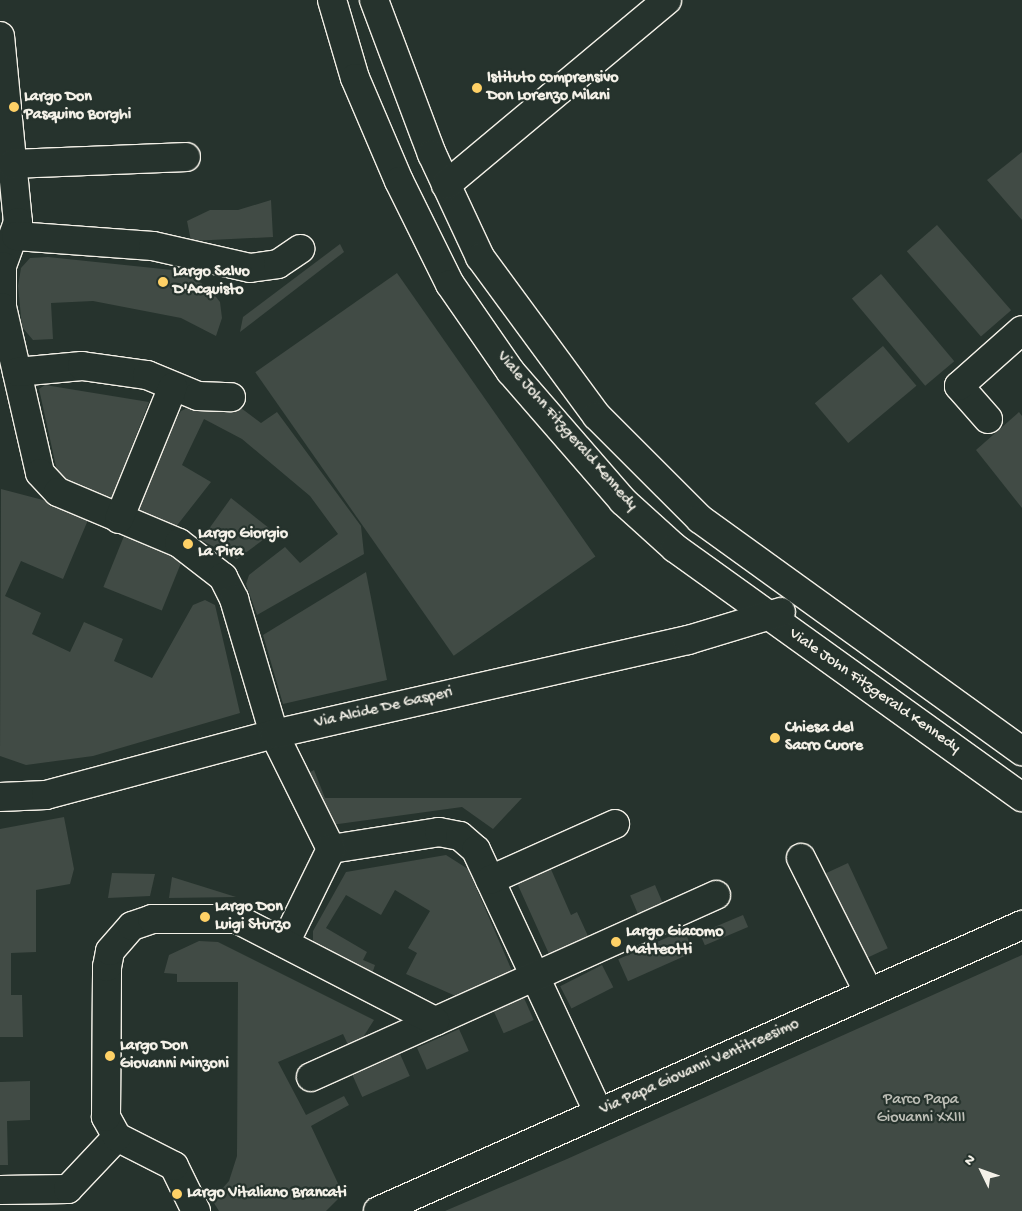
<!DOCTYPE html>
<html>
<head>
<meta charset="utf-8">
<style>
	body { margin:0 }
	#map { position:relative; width:1022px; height:1211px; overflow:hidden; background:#26332d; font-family:"Gochi Hand",sans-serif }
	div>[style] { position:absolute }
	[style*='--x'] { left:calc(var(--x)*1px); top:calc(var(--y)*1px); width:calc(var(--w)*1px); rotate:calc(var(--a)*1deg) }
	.green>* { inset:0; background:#414b45; transform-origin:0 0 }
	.roads { filter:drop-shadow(1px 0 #f4f1e8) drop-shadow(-1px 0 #f4f1e8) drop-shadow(0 1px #f4f1e8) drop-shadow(0 -1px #f4f1e8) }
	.minor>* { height:28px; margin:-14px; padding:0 14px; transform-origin:14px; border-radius:14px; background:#26332d }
	.dots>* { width:14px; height:14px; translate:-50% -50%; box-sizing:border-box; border:2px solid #26332d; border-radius:50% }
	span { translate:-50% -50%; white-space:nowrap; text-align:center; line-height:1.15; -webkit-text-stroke:4.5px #26332d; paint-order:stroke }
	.poi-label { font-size:16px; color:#f4f1e8; font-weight:700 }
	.left { translate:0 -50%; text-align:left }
	.street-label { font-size:16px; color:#f4f1e8 }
	.park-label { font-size:16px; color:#bebfb7 }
	.north { position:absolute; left:957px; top:1146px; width:50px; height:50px; -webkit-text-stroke:4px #26332d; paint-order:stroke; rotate:312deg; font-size:14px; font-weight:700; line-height:20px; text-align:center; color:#f4f1e8 }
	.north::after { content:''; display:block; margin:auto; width:18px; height:22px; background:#f4f1e8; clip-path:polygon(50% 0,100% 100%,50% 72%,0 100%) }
</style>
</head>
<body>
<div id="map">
	<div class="green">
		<div style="clip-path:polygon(1022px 152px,1022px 220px,987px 180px)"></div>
		<div style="clip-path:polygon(271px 200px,273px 237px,191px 241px,187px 221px,210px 210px,238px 210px)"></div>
		<div style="left:937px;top:225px;width:113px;height:40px;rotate:49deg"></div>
		<div style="clip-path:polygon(340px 244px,344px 252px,240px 332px,243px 317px)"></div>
		<div style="clip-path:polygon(48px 257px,182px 271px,209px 288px,220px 302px,222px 318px,216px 336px,181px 318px,93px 301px,51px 303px,53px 339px,33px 340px,22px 327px,18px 286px,21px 268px,30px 258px)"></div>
		<div style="left:397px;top:273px;width:346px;height:173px;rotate:55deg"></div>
		<div style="left:881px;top:274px;width:114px;height:38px;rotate:50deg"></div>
		<div style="left:883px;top:346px;width:52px;height:89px;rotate:50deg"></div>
		<div style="clip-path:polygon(45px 385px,149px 402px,112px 498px,66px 480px,57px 471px,39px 389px)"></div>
		<div style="clip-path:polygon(189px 407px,241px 408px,261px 423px,277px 412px,361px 526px,364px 554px,257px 615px,246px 584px,249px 575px,285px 547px,300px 563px,338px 534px,310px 496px,242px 439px,204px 419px,182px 465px,211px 482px,175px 528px,144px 517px,137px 508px,167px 434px,181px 411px)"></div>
		<div style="clip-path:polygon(1019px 412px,1022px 416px,1022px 508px,976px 450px)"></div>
		<div style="clip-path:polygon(1px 489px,43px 500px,88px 520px,63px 579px,21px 561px,5px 596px,41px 613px,32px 634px,70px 652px,84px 622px,123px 639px,114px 661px,152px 678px,193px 605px,205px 600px,215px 605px,240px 713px,93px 756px,26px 765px,0 756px)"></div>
		<div style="clip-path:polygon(231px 498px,274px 532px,237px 559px,201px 540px)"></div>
		<div style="left:124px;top:536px;width:63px;height:55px;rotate:22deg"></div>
		<div style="clip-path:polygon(366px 572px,387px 680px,283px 704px,263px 635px)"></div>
		<div style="clip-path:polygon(314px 770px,325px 798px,522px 798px,493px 829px,462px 807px,331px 825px,308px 773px)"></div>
		<div style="clip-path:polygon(64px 817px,74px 869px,70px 884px,36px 890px,36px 952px,11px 953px,11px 995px,22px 995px,23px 1037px,0 1037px,0 829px)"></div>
		<div style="clip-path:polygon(446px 855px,468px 869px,512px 971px,458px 997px,406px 974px,417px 953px,408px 948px,430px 911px,395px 890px,381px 915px,346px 895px,326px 928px,367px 952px,363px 960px,375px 965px,371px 977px,313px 943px,313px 931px,346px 872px)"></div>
		<div style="left:848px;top:863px;width:94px;height:28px;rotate:65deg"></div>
		<div style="clip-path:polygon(550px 867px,571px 915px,577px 912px,588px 936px,549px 954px,517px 883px)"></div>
		<div style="clip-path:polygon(112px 873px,155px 874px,150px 896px,108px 898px)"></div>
		<div style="clip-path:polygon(172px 877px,236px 897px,169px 898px)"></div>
		<div style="left:655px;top:885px;width:21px;height:27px;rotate:67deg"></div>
		<div style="left:743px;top:915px;width:13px;height:47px;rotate:67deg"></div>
		<div style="left:684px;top:930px;width:24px;height:72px;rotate:66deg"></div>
		<div style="clip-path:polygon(199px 941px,218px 942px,374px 1020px,360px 1042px,349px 1047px,343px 1034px,278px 1062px,306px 1115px,344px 1096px,349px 1105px,311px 1126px,343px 1194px,326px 1211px,219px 1211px,212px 1200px,229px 1181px,237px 1156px,238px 982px,177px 982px,177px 974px,164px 973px,169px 955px)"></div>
		<div style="clip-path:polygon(1022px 955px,1022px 1211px,445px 1211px,567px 1159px)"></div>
		<div style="left:602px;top:965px;width:25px;height:47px;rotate:63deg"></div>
		<div style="left:524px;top:998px;width:24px;height:33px;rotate:66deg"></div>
		<div style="left:459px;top:1029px;width:24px;height:46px;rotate:66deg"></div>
		<div style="left:400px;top:1054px;width:24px;height:52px;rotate:66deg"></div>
		<div style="clip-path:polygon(30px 1081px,30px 1120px,7px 1121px,8px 1165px,0 1165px,0 1082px)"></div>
	</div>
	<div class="roads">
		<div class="minor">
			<div style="--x:332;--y:0;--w:81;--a:73.6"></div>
			<div style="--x:355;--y:78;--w:112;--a:66.9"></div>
			<div style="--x:399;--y:181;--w:115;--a:63.7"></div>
			<div style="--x:450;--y:284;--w:107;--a:55.3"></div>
			<div style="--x:511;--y:372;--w:171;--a:49"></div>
			<div style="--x:623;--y:501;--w:70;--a:42.1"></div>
			<div style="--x:675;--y:548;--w:427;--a:35.7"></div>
			<div style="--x:374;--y:0;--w:165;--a:69.4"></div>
			<div style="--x:432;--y:154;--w:114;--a:65"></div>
			<div style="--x:480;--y:257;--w:197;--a:53.7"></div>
			<div style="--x:597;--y:416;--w:146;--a:45"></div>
			<div style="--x:700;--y:519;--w:397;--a:35.8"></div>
			<div style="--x:0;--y:36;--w:187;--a:84.5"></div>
			<div style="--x:18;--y:222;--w:47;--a:110"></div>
			<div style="--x:2;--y:266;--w:41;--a:90"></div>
			<div style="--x:2;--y:307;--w:170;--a:77.1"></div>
			<div style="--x:40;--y:473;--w:26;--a:47"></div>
			<div style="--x:58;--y:492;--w:131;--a:22.9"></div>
			<div style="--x:179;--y:543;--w:56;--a:37.7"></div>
			<div style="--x:223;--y:577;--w:25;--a:63"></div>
			<div style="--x:234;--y:599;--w:141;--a:73.5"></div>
			<div style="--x:274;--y:734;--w:128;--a:63.6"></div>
			<div style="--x:331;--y:849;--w:109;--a:-8.9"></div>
			<div style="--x:439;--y:832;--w:21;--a:11"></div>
			<div style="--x:460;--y:836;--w:21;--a:41"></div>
			<div style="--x:476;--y:850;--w:289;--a:65"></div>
			<div style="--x:12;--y:164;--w:174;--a:-2.3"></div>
			<div style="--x:446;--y:185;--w:288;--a:-39.9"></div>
			<div style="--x:16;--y:236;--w:137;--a:4.2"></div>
			<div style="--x:153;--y:246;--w:99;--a:12.8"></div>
			<div style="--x:250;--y:268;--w:28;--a:-8"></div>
			<div style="--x:278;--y:264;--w:27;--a:-34"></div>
			<div style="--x:17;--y:372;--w:65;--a:-5.3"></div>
			<div style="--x:82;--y:366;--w:66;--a:7.9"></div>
			<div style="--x:147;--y:375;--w:55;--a:22.4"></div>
			<div style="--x:198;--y:396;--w:33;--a:2"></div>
			<div style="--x:988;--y:419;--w:44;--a:-131.3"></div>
			<div style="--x:959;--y:386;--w:84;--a:-41.6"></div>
			<div style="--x:119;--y:519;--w:143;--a:-67.8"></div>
			<div style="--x:0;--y:797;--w:46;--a:-2.5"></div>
			<div style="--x:46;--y:795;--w:236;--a:-15"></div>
			<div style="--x:274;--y:734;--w:425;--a:-12.8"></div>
			<div style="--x:688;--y:640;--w:97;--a:-16.8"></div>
			<div style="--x:801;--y:858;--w:151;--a:63.3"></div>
			<div style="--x:490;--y:880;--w:137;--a:-24.1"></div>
			<div style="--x:285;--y:943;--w:105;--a:-63.9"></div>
			<div style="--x:311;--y:1077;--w:444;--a:-24.2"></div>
			<div style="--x:0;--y:1190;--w:68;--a:-0.8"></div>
			<div style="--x:68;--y:1189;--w:71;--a:-46.7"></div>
			<div style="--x:196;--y:1211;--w:50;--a:-116.1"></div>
			<div style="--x:174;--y:1166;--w:64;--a:-153"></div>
			<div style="--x:117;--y:1137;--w:23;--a:-119"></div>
			<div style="--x:106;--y:1117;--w:150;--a:-89.6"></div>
			<div style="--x:107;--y:967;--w:16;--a:-79"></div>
			<div style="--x:110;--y:951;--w:33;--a:-49"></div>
			<div style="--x:132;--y:926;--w:21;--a:-19"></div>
			<div style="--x:152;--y:919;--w:85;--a:0"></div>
			<div style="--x:237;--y:919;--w:223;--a:27.3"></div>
			<div style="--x:378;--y:1211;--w:705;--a:-23.95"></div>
		</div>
	</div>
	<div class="dots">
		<div style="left:477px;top:88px;background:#ffd166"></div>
		<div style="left:14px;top:107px;background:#ffd166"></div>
		<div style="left:163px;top:282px;background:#ffd166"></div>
		<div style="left:188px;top:544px;background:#ffd166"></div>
		<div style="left:775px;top:738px;background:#ffd166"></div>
		<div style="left:205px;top:917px;background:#ffd166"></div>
		<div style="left:616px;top:942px;background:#ffd166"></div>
		<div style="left:110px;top:1056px;background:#ffd166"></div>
		<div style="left:177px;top:1194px;background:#ffd166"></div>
	</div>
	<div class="poi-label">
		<span class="left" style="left:487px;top:88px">Istituto comprensivo<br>Don Lorenzo Milani</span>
		<span class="left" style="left:24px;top:107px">Largo Don<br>Pasquino Borghi</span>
		<span class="left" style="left:173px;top:282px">Largo Salvo<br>D'Acquisto</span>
		<span class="left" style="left:198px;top:544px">Largo Giorgio<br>La Pira</span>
		<span class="left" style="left:785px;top:738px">Chiesa del<br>Sacro Cuore</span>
		<span class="left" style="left:215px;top:917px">Largo Don<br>Luigi Sturzo</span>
		<span class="left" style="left:626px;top:942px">Largo Giacomo<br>Matteotti</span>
		<span class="left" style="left:120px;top:1056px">Largo Don<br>Giovanni Minzoni</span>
		<span class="left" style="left:187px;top:1194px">Largo Vitaliano Brancati</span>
	</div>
	<div class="street-label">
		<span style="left:566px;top:432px;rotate:49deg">Viale John Fitzgerald Kennedy</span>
		<span style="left:874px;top:692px;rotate:35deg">Viale John Fitzgerald Kennedy</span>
		<span style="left:384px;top:709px;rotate:-13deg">Via Alcide De Gasperi</span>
		<span style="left:700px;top:1068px;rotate:-24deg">Via Papa Giovanni Ventitreesimo</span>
	</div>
	<div class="park-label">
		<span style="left:921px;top:1110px">Parco Papa<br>Giovanni XXIII</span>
	</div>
	<div class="north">N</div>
</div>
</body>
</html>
